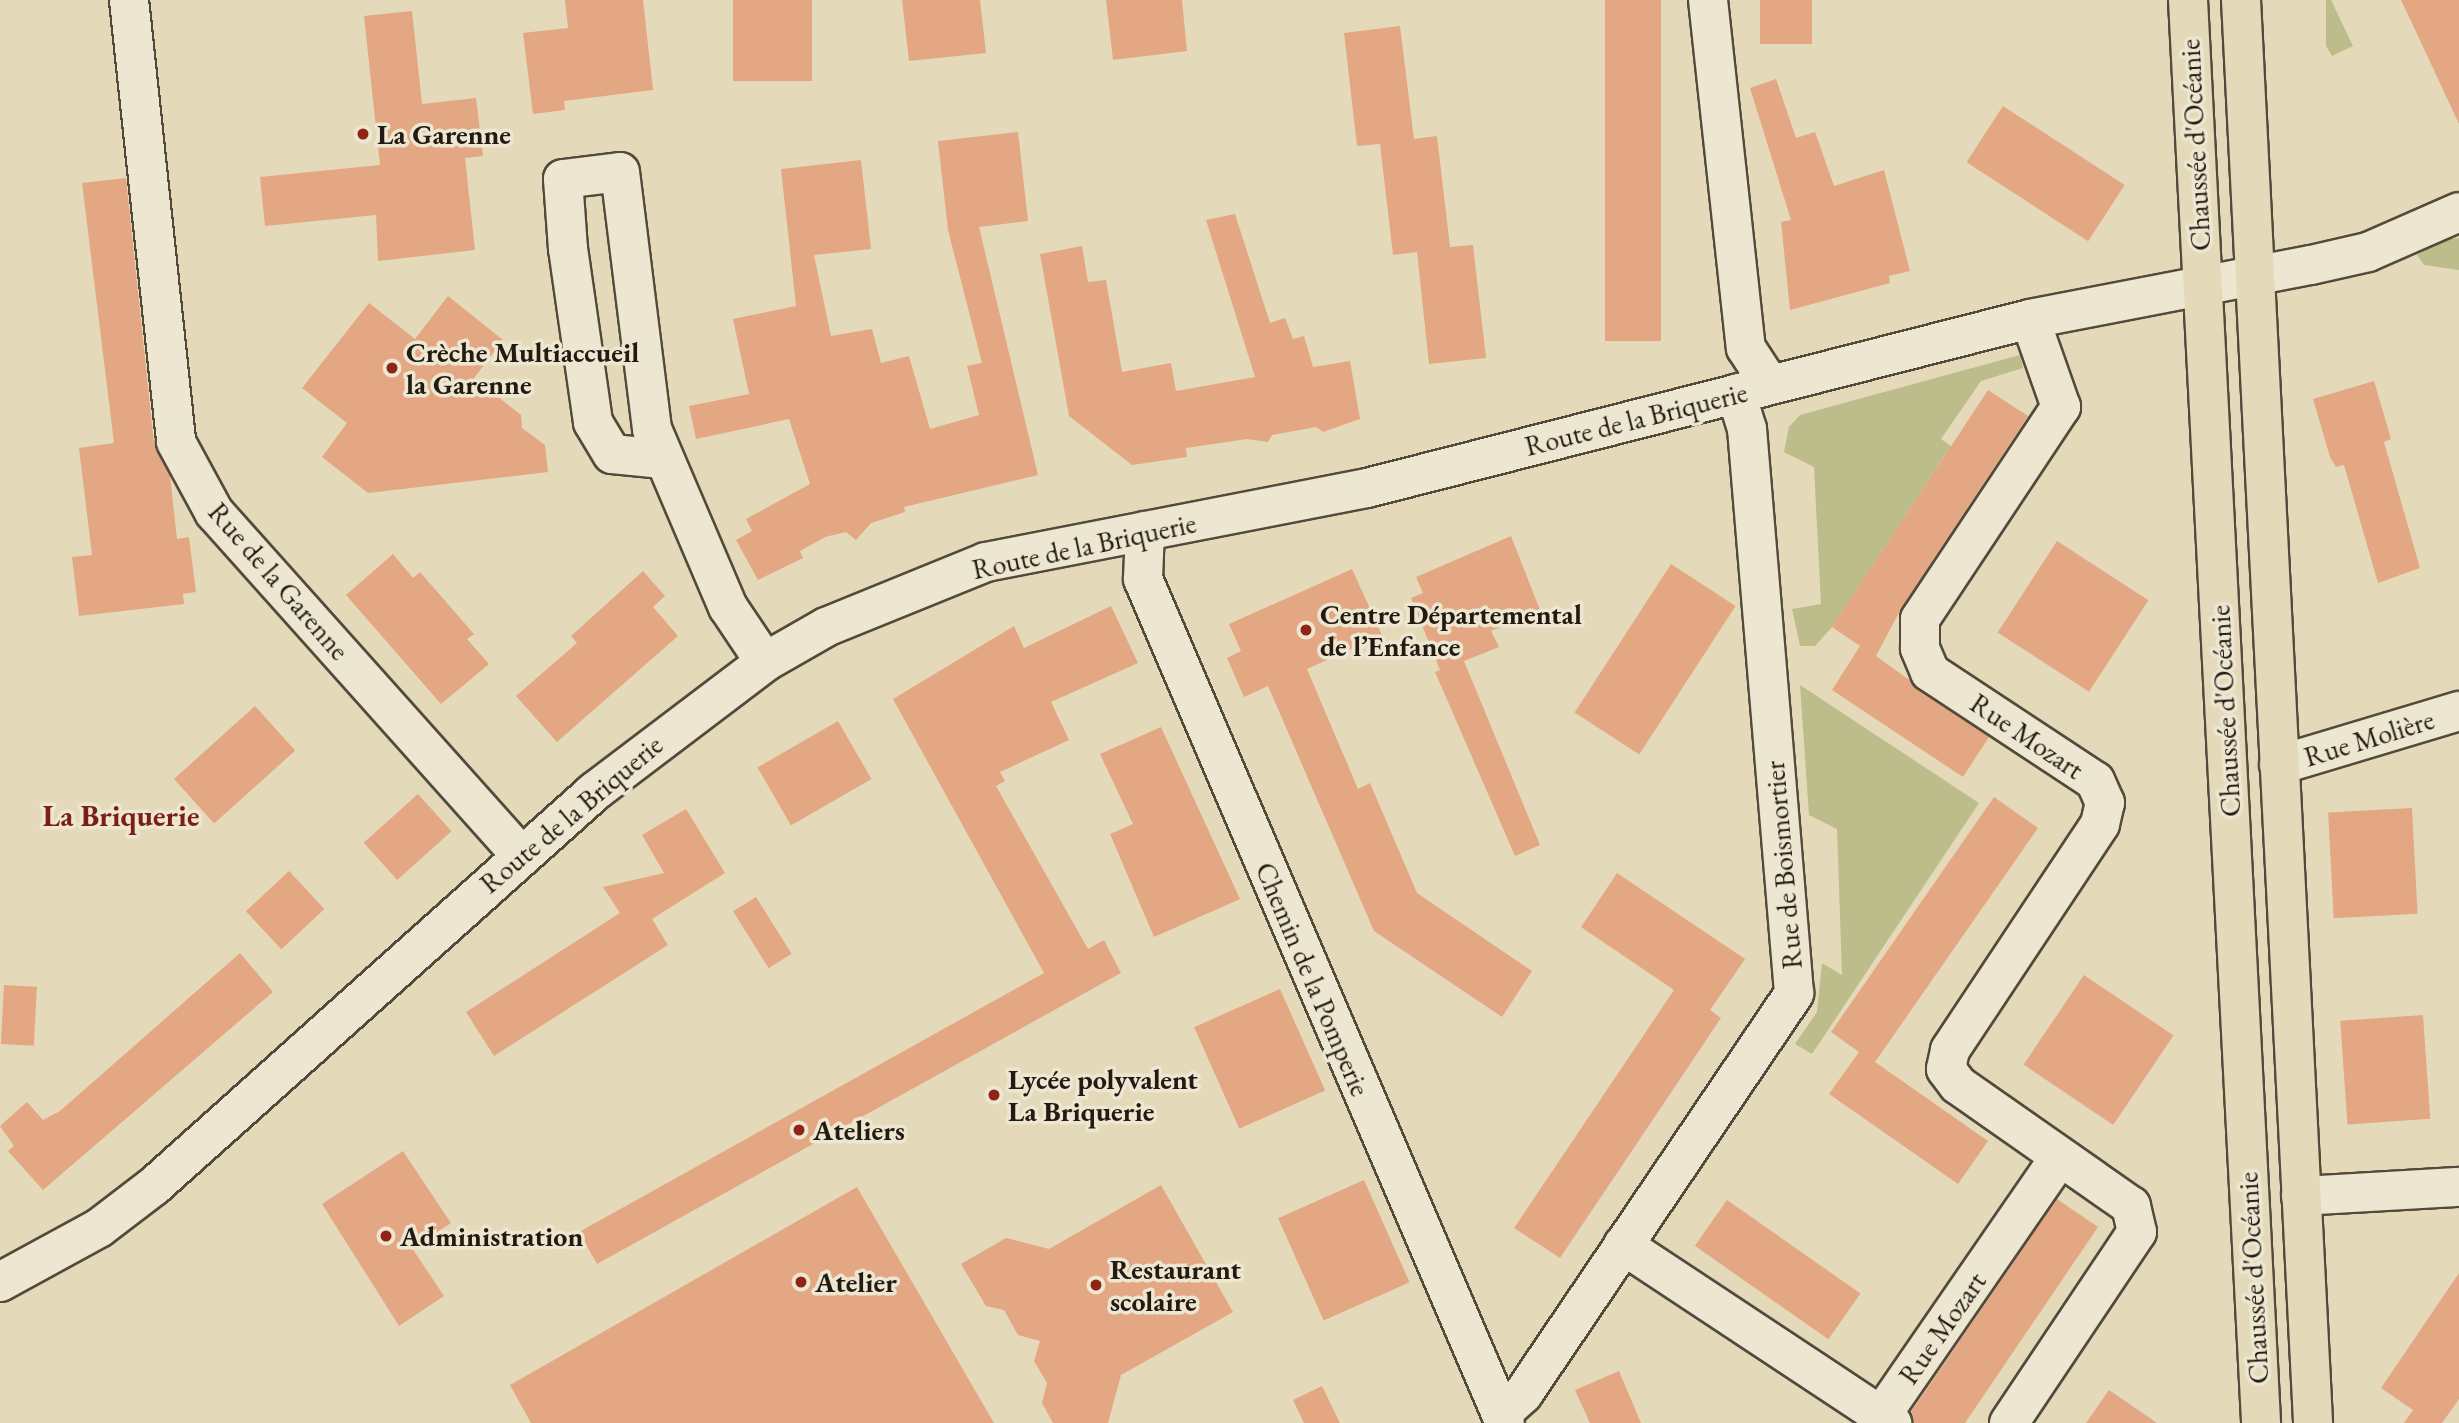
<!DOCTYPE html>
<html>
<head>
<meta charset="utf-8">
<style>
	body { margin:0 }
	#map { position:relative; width:2459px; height:1423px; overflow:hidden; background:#e4daba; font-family:"EB Garamond",serif }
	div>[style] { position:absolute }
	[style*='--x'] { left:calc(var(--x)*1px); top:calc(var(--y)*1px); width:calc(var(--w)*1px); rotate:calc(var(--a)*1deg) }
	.green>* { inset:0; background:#bcbd8a }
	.building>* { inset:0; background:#e3a783; transform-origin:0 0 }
	.roads { filter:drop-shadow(2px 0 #534a3b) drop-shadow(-2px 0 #534a3b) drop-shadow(0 2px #534a3b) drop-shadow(0 -2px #534a3b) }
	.minor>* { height:38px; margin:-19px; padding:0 19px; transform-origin:19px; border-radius:19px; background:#ede7d2 }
	.major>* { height:38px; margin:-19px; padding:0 19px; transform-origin:19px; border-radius:19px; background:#e4daba }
	.dots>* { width:19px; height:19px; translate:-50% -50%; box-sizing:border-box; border:4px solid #ede7d2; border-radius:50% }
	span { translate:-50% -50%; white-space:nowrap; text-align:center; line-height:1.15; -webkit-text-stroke:7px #ede7d2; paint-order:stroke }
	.poi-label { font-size:28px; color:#231a11; font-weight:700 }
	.left { translate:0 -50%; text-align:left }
	.street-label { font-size:28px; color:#231a11 }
	.neighbourhood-label { font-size:30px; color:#7a1f14; font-weight:700 }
</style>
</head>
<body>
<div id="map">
	<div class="green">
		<div style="clip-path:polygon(2326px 0,2331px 0,2353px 46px,2332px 56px,2326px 46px)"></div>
		<div style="clip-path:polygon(2459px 238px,2459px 270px,2424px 265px,2417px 255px,2443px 240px)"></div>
		<div style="clip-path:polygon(2020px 355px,2023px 368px,1981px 381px,1941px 439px,1951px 446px,1832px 627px,1815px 646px,1800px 646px,1792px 609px,1821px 604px,1814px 467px,1784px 452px,1789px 427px,1800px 415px)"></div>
		<div style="clip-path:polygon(1800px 685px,1979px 803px,1812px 1054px,1795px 1044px,1817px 1012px,1822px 963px,1842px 975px,1837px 829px,1809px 815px)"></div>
	</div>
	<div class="building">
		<div style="clip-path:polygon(565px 0,643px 0,653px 90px,564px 101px,565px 110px,533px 114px,523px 33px,568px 28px)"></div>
		<div style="left:733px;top:0;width:79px;height:81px"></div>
		<div style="clip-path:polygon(902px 0,980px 0,986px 53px,909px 61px)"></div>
		<div style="clip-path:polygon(1106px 0,1182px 0,1187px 51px,1113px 60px)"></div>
		<div style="left:1605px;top:0;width:56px;height:341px"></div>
		<div style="left:1760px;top:0;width:52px;height:44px"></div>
		<div style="clip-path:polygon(2401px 0,2459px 0,2459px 124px,2418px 36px)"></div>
		<div style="clip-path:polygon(412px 11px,422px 104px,476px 98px,483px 156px,465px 158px,475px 250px,378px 261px,376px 215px,265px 226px,260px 177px,380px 165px,364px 16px)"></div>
		<div style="clip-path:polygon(1400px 26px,1414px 139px,1437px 136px,1450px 247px,1473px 245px,1486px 358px,1429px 364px,1417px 252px,1393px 255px,1380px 144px,1357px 146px,1344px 33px)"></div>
		<div style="clip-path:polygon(1776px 79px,1796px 138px,1815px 132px,1834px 186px,1884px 170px,1910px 271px,1889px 276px,1890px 283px,1790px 310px,1781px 222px,1791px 220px,1750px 88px)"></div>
		<div style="left:2003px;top:106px;width:145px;height:67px;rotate:33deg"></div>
		<div style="clip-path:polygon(1018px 132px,1028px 221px,979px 227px,1038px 475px,904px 507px,905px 512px,871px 523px,856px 540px,846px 532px,825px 537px,800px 551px,803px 558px,758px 580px,736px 540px,752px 531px,746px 519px,810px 484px,789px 419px,696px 439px,689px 406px,749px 394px,733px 319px,796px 306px,781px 169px,861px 160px,871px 249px,814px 255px,831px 336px,872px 329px,881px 363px,909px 356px,930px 429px,979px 415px,967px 366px,982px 363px,948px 230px,938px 141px)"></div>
		<div style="clip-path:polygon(126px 178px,154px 444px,170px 476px,177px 539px,189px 537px,196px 592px,183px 594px,184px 604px,79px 616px,72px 557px,92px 555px,79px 448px,114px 443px,82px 183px)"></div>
		<div style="clip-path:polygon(1235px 214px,1270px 323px,1285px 318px,1293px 339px,1304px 336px,1313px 367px,1350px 361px,1360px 419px,1323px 432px,1316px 427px,1272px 435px,1268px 442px,1247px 439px,1186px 448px,1187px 457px,1132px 465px,1069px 416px,1040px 254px,1082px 246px,1088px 282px,1106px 280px,1122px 372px,1171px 363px,1176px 391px,1255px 377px,1206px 220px)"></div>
		<div style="clip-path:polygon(448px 296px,503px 340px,474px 378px,521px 415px,522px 428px,545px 445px,548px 472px,368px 493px,322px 457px,347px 423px,302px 388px,369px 303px,415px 339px)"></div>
		<div style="clip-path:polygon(2374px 381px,2391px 439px,2384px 442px,2420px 568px,2378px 583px,2344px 465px,2336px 467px,2330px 457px,2313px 399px)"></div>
		<div style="clip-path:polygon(1988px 390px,2028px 416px,1902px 607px,1876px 656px,1989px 737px,1963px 777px,1832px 690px,1860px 646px,1832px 627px)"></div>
		<div style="clip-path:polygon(1511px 536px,1540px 610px,1491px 631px,1499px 647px,1464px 661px,1540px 845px,1515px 856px,1435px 672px,1440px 670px,1411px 598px,1423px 593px,1416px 577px)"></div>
		<div style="left:2057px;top:541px;width:109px;height:109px;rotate:33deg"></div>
		<div style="clip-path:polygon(393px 554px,413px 578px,420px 572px,474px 634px,467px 639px,489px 664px,441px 704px,346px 595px)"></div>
		<div style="left:1671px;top:564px;width:77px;height:177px;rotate:33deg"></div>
		<div style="clip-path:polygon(1352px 569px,1382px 635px,1307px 669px,1358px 789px,1370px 783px,1417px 893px,1532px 971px,1502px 1017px,1374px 931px,1268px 686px,1244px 697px,1227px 658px,1241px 651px,1229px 624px)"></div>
		<div style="clip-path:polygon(643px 571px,665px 596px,653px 607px,678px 636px,557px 742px,516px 696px,577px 643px,571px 636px)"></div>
		<div style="clip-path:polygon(1111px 606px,1138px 663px,1051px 702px,1069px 740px,1000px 772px,1005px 781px,996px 786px,1088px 949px,1104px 940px,1121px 973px,597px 1264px,579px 1232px,1044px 973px,893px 699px,1014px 626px,1024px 648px)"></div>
		<div style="left:255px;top:706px;width:60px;height:109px;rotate:48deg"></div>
		<div style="left:838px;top:721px;width:67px;height:93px;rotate:60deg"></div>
		<div style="clip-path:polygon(1161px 727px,1240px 899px,1154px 937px,1110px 834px,1133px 824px,1100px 754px)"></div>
		<div style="left:418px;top:794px;width:50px;height:73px;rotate:48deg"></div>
		<div style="clip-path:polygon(1994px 797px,2038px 828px,1875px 1062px,1988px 1141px,1958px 1184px,1829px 1094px,1859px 1052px,1831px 1032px)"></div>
		<div style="left:2412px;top:808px;width:106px;height:84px;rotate:87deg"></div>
		<div style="clip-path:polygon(686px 809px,725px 873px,652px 919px,668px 945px,494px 1056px,466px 1012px,620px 913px,603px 887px,664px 873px,642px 835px)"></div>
		<div style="left:289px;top:871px;width:52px;height:59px;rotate:47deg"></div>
		<div style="clip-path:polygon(1617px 873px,1745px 959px,1710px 1010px,1721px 1018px,1560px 1258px,1514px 1228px,1674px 990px,1581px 927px)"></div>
		<div style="left:756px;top:897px;width:67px;height:27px;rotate:58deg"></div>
		<div style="clip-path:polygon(240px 953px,273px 992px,43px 1190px,8px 1151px,14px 1146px,0 1126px,27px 1102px,43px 1120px,60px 1111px)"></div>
		<div style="left:2084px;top:975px;width:108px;height:108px;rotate:34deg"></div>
		<div style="left:4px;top:985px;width:33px;height:59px;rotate:3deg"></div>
		<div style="left:1280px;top:989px;width:111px;height:94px;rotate:66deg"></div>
		<div style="left:2423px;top:1015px;width:104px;height:83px;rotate:86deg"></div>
		<div style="clip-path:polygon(403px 1151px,451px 1223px,412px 1248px,444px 1296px,399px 1326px,322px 1204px)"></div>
		<div style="left:1364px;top:1180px;width:112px;height:94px;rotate:66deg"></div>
		<div style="clip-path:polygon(1161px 1185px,1233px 1312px,1121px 1375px,1108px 1423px,1053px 1423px,1042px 1403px,1047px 1383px,1034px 1361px,1040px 1341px,1018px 1335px,1004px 1310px,986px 1306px,961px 1264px,1006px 1238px,1049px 1249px)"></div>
		<div style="clip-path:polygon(857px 1187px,994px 1423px,531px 1423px,510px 1385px)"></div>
		<div style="clip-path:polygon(2057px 1199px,2098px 1227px,1965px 1423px,1914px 1423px,1911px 1412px)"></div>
		<div style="left:1727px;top:1200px;width:163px;height:56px;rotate:35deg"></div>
		<div style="clip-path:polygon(2459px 1273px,2459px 1399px,2442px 1423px,2404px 1423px,2413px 1410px,2381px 1388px)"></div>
		<div style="clip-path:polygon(1619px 1371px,1641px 1423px,1590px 1423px,1575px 1390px)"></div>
		<div style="clip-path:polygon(1322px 1386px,1340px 1423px,1304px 1423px,1293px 1400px)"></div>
		<div style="clip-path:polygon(2109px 1390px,2157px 1423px,2086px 1423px)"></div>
	</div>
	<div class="roads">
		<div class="minor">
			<div style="--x:129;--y:0;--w:444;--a:83.9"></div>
			<div style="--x:176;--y:442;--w:80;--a:61.5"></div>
			<div style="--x:214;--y:512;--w:462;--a:48.2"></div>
			<div style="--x:1708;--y:0;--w:350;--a:83.8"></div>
			<div style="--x:1746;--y:348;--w:44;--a:57"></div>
			<div style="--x:663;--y:459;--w:51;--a:-174.4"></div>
			<div style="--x:612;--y:454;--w:37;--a:-121"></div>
			<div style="--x:593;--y:422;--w:175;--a:-98.2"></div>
			<div style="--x:568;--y:249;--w:70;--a:-94.1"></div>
			<div style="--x:563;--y:179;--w:57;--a:-7"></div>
			<div style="--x:620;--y:172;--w:259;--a:82.9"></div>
			<div style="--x:652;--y:429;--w:194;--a:66.9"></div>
			<div style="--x:728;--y:607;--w:66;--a:56.1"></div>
			<div style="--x:1145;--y:531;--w:48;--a:92.4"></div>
			<div style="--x:1143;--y:579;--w:918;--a:66.79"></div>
			<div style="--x:2279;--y:765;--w:188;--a:-16.7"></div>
			<div style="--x:2301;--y:1196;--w:158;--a:-3.3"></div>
			<div style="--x:1623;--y:1245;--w:323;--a:33.5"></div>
			<div style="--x:0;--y:1282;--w:113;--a:-28.6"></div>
			<div style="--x:99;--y:1228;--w:69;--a:-37.4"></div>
			<div style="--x:154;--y:1186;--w:591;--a:-41.84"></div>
			<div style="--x:594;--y:792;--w:215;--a:-37.2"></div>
			<div style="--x:765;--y:662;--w:70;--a:-29.8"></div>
			<div style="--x:826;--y:627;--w:173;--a:-22.1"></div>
			<div style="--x:986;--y:562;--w:388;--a:-11"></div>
			<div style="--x:1367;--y:488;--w:684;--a:-14.3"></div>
			<div style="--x:2030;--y:319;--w:286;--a:-10.9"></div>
			<div style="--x:2311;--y:265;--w:58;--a:-12.8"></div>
			<div style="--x:2368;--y:252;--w:99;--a:-23.7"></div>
			<div style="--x:1501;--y:1414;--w:30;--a:-42"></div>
			<div style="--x:1523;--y:1394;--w:484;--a:-55.9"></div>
			<div style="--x:1794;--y:993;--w:566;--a:-94.76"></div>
			<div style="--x:1747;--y:429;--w:37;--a:-107"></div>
			<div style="--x:1881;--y:1416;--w:315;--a:-55.4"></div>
			<div style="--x:2009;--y:1423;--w:230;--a:-56.2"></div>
			<div style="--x:2137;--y:1232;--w:27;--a:-103"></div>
			<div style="--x:2131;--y:1206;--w:211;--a:-145"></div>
			<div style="--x:1958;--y:1085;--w:20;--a:-127"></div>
			<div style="--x:1946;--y:1069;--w:19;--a:-78"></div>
			<div style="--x:1950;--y:1050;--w:271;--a:-56.4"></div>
			<div style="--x:2100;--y:824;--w:22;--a:-77"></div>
			<div style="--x:2105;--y:803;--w:24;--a:-114"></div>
			<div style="--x:2095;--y:781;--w:198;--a:-146.6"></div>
			<div style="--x:1930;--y:672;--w:26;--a:-113"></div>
			<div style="--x:1920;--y:648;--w:29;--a:-90"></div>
			<div style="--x:1920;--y:619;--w:255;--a:-56.4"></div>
			<div style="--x:2061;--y:407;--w:93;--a:-109.4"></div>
		</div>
		<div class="major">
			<div style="--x:2188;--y:0;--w:1425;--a:87.06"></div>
			<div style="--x:2241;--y:0;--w:1425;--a:87.1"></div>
		</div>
	</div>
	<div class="dots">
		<div style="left:363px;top:134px;background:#8f2418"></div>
		<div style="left:392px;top:368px;background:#8f2418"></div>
		<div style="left:1306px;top:630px;background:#8f2418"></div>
		<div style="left:994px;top:1095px;background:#8f2418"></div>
		<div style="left:799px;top:1130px;background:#8f2418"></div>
		<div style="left:386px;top:1236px;background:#8f2418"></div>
		<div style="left:801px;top:1282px;background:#8f2418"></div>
		<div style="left:1096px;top:1285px;background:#8f2418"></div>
	</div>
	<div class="poi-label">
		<span class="left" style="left:377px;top:134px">La Garenne</span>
		<span class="left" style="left:406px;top:368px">Crèche Multiaccueil<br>la Garenne</span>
		<span class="left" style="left:1320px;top:630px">Centre Départemental<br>de l’Enfance</span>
		<span class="left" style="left:1008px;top:1095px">Lycée polyvalent<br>La Briquerie</span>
		<span class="left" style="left:813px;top:1130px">Ateliers</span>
		<span class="left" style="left:400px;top:1236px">Administration</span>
		<span class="left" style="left:1110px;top:1285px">Restaurant<br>scolaire</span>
		<span class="left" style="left:815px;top:1282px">Atelier</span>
	</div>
	<div class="street-label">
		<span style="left:2195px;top:145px;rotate:-93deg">Chaussée d'Océanie</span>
		<span style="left:1636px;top:419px;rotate:-14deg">Route de la Briquerie</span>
		<span style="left:1084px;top:546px;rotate:-12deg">Route de la Briquerie</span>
		<span style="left:279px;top:581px;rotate:49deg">Rue de la Garenne</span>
		<span style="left:2225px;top:711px;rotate:-93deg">Chaussée d'Océanie</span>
		<span style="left:2027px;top:736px;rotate:34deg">Rue Mozart</span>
		<span style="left:2369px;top:738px;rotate:-17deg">Rue Molière</span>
		<span style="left:571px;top:814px;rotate:-40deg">Route de la Briquerie</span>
		<span style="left:1783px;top:865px;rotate:-95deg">Rue de Boismortier</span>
		<span style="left:1313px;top:979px;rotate:67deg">Chemin de la Pomperie</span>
		<span style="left:2253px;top:1278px;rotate:-93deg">Chaussée d'Océanie</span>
		<span style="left:1942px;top:1328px;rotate:-55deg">Rue Mozart</span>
	</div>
	<div class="neighbourhood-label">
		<span style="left:121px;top:816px">La Briquerie</span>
	</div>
</div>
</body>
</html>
